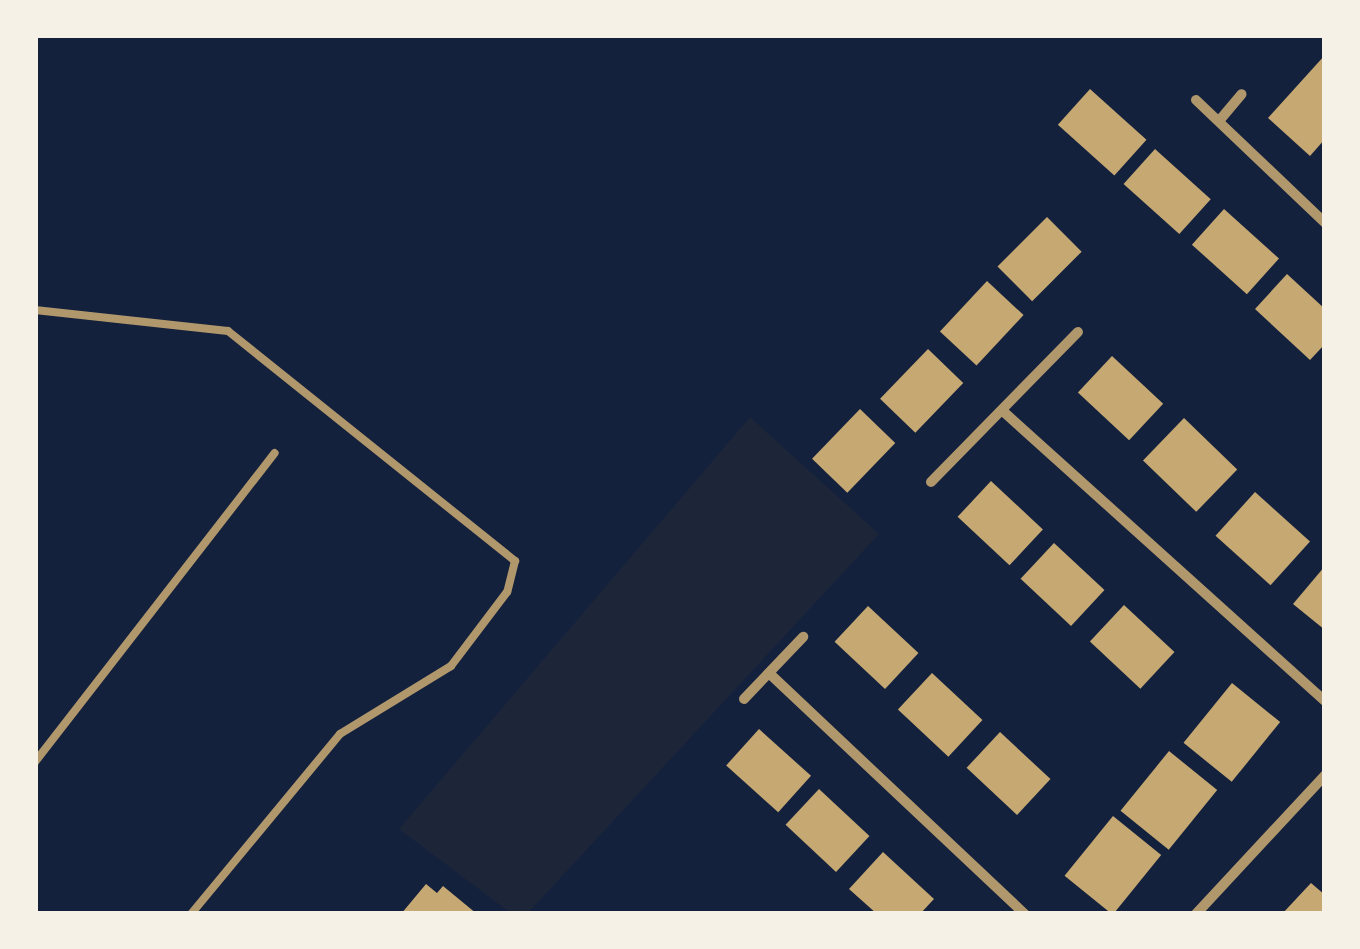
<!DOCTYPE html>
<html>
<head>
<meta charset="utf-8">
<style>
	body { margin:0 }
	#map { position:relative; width:1360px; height:949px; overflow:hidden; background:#14213d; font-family:Lora,serif }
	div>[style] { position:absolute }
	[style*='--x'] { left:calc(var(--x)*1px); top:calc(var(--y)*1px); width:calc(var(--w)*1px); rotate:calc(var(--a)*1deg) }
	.green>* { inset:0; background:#1d2539 }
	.building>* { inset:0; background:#c6a872; transform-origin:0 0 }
	.service>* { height:8px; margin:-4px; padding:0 4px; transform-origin:4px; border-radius:4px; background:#b1986c }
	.minor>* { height:10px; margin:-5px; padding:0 5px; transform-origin:5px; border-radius:5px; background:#b1986c }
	span { translate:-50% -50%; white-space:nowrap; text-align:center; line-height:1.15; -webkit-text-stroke:8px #f6f1e7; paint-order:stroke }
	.frame { position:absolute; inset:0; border:38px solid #f6f1e7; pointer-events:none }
</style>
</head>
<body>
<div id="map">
	<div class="green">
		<div style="clip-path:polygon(750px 417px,879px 534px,527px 914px,512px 914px,399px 829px)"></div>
	</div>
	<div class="building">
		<div style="clip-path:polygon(1325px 55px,1325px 139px,1310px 156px,1268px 118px)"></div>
		<div style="left:1090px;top:89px;width:76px;height:48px;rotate:42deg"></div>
		<div style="left:1155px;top:149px;width:75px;height:47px;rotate:42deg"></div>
		<div style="left:1224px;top:209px;width:74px;height:48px;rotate:42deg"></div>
		<div style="left:1047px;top:217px;width:49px;height:70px;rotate:45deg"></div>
		<div style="clip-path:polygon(1287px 274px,1325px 309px,1325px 344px,1310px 360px,1255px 309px)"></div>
		<div style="left:987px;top:281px;width:50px;height:69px;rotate:43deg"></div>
		<div style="left:928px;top:349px;width:49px;height:69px;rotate:44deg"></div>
		<div style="left:1112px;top:356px;width:70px;height:50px;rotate:43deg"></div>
		<div style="left:860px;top:409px;width:49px;height:69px;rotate:44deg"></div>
		<div style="left:1184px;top:418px;width:74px;height:59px;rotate:44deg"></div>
		<div style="left:991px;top:481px;width:71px;height:49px;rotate:43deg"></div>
		<div style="left:1255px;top:492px;width:74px;height:59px;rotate:42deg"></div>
		<div style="left:1054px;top:543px;width:69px;height:49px;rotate:43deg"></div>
		<div style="clip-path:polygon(1325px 566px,1325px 630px,1293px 604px)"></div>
		<div style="left:1124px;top:605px;width:69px;height:50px;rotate:43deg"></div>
		<div style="left:868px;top:606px;width:69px;height:49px;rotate:43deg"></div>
		<div style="left:932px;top:673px;width:69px;height:50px;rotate:43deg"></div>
		<div style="left:1232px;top:683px;width:62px;height:77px;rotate:39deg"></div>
		<div style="left:759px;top:729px;width:70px;height:49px;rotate:42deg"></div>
		<div style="left:1000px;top:732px;width:69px;height:49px;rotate:43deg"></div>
		<div style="left:1169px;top:751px;width:62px;height:77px;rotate:39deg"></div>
		<div style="left:819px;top:789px;width:69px;height:49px;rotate:43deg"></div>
		<div style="left:1113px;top:816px;width:62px;height:77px;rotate:39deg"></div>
		<div style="clip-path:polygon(883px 852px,934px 899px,920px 914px,877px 914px,849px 889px)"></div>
		<div style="clip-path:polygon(1311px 883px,1325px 895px,1325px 914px,1282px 914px)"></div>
		<div style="clip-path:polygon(426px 884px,437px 893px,443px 886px,477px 914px,401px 914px)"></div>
	</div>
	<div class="service">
		<div style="--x:35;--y:310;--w:194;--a:6.2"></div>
		<div style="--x:228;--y:331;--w:368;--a:38.7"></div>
		<div style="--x:515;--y:561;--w:32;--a:104"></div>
		<div style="--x:507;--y:592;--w:93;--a:127.1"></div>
		<div style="--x:451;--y:666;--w:130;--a:148.5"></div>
		<div style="--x:340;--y:734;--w:234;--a:129.6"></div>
		<div style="--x:35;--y:762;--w:391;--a:-52.2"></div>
	</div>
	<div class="minor">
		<div style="--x:1196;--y:100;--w:178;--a:43.6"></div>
		<div style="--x:1219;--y:121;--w:35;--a:-50"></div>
		<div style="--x:1005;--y:413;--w:431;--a:42"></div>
		<div style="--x:931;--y:482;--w:210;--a:-45.6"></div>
		<div style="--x:770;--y:674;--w:350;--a:43.3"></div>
		<div style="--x:744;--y:699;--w:86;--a:-46.4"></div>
		<div style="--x:1196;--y:914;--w:190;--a:-47.1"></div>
	</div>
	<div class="frame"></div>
</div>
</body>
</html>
